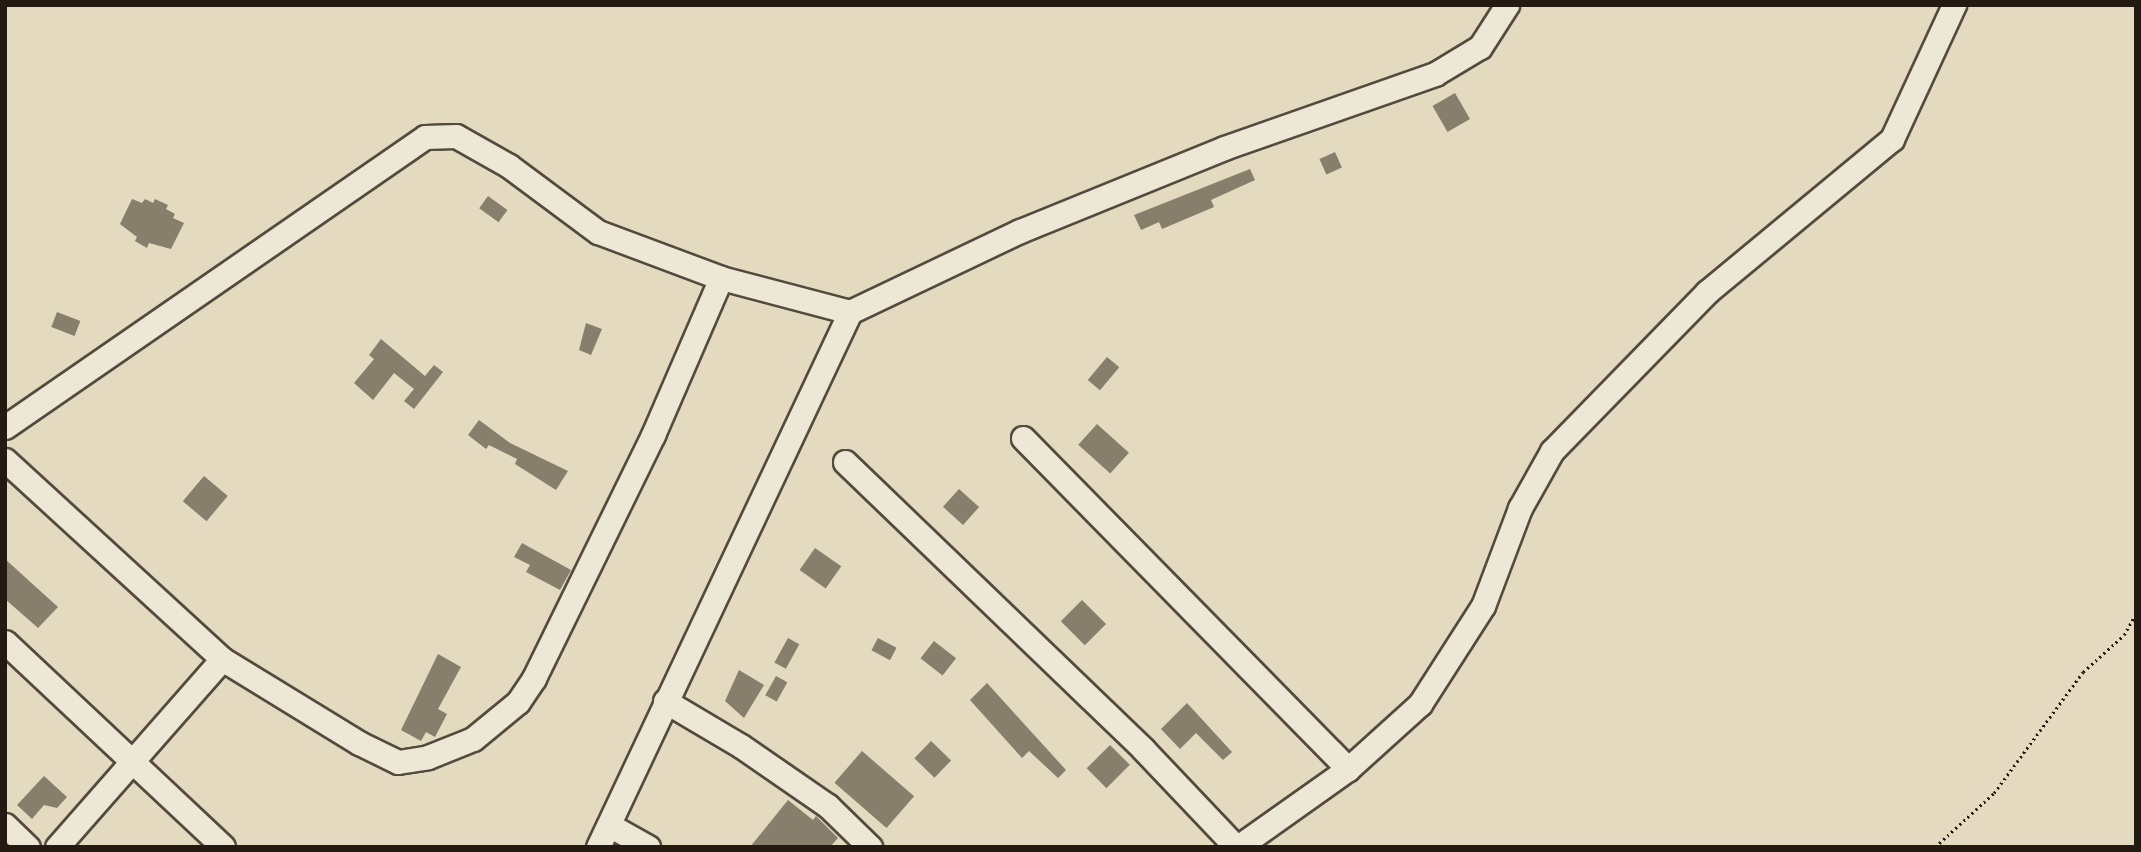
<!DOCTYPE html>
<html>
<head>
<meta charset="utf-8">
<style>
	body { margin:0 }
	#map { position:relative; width:2141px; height:852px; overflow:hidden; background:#e3dac0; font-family:"Libre Caslon Text",serif }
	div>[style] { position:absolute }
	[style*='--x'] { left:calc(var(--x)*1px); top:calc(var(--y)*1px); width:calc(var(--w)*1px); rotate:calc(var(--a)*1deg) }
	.building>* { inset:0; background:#887e6c; transform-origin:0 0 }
	.path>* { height:2.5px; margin-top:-1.25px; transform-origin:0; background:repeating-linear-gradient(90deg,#251a12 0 2px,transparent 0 5.5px) }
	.roads { filter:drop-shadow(2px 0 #544a3e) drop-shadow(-2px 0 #544a3e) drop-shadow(0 2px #544a3e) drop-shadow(0 -2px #544a3e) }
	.minor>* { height:23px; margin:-11.5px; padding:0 11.5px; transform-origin:11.5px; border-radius:11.5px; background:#ede7d6 }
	span { translate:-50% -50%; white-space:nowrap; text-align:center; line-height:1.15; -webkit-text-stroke:5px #ede7d6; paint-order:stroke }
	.frame { position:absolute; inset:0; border:7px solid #251a12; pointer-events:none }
</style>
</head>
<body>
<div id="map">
	<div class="building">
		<div style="left:1455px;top:93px;width:30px;height:26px;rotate:60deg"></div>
		<div style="left:1335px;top:152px;width:17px;height:17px;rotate:66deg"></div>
		<div style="clip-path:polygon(1250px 169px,1255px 180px,1211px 200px,1214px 207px,1162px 229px,1159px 222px,1141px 230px,1134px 215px)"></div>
		<div style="left:488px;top:196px;width:24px;height:15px;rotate:36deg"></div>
		<div style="clip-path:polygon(132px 199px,142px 203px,145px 199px,153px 203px,155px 199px,168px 205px,166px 209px,175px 214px,173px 218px,184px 223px,171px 249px,149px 243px,147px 248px,135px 241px,137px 237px,120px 224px)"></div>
		<div style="left:57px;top:312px;width:25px;height:16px;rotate:21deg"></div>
		<div style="clip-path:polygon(586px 323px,602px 329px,591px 355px,579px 350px)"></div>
		<div style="clip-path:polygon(381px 339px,425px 376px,434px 365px,443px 372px,414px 409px,404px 401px,414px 389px,394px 373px,373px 400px,354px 383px,374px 359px,369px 355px)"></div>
		<div style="left:1107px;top:357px;width:16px;height:30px;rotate:40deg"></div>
		<div style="clip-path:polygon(479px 420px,510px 443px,568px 471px,556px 490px,515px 464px,517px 459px,489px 445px,486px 449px,468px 435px)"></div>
		<div style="left:1097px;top:424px;width:43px;height:28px;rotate:42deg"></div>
		<div style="left:204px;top:476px;width:31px;height:33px;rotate:40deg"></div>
		<div style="left:959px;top:489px;width:27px;height:24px;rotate:42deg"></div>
		<div style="clip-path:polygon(522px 543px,571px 570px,560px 590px,526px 572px,530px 565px,514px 557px)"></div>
		<div style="left:815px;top:548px;width:32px;height:27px;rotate:35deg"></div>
		<div style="clip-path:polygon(5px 559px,58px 607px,38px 628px,5px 599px)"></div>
		<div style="left:1082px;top:600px;width:34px;height:30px;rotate:45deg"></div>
		<div style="left:788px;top:638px;width:13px;height:28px;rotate:29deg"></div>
		<div style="left:878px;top:638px;width:21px;height:14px;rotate:28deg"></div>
		<div style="left:934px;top:641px;width:28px;height:22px;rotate:38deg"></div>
		<div style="clip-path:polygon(438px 654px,461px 667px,438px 709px,447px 714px,435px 737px,426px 732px,421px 741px,401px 730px)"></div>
		<div style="clip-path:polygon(739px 670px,764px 685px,744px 718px,725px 701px)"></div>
		<div style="left:776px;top:676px;width:13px;height:22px;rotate:29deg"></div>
		<div style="clip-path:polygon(987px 683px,1066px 770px,1058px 778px,1029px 751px,1022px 758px,970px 700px)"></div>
		<div style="clip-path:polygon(1187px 703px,1232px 752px,1223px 760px,1196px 733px,1180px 749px,1161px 729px)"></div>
		<div style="left:931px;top:741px;width:28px;height:24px;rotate:44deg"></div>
		<div style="left:1110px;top:745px;width:28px;height:33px;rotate:45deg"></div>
		<div style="left:862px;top:751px;width:69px;height:42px;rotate:41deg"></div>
		<div style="clip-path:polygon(44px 776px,67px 797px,57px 808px,44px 805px,32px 819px,17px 805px)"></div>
		<div style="clip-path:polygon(788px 800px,813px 820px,816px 816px,838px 838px,830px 847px,750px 847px)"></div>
	</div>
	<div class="path">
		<div style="--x:1935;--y:847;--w:80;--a:-42.5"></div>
		<div style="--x:1994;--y:793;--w:150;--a:-53.7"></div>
		<div style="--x:2083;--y:672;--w:55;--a:-42.1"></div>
		<div style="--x:2124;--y:635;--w:25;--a:-61"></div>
	</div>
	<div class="roads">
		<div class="minor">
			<div style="--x:5;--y:427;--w:510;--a:-34.62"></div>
			<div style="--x:425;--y:137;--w:31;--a:-2"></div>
			<div style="--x:456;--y:136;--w:61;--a:29.5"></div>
			<div style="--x:509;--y:166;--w:111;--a:36.6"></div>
			<div style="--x:598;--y:232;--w:131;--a:20.5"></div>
			<div style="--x:721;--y:278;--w:133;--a:14.8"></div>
			<div style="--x:1023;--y:438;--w:464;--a:45.5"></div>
			<div style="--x:5;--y:460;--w:294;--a:42.5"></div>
			<div style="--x:222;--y:659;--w:161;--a:31.5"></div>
			<div style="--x:359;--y:743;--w:43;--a:26"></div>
			<div style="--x:398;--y:762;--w:30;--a:-9"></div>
			<div style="--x:428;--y:757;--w:48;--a:-21.8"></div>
			<div style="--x:473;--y:739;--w:58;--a:-39.4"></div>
			<div style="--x:518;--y:702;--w:29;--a:-56"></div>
			<div style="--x:534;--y:678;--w:271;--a:-63.9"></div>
			<div style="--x:653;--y:435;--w:171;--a:-66.6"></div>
			<div style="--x:845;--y:462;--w:414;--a:43.9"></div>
			<div style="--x:1143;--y:749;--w:135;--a:46.5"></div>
			<div style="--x:5;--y:642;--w:299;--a:43.2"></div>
			<div style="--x:665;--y:701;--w:88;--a:30.6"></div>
			<div style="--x:741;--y:746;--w:106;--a:34.6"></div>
			<div style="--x:828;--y:806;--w:59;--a:44.3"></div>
			<div style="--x:5;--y:825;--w:32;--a:44"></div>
			<div style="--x:609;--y:825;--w:45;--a:29.4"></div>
			<div style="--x:57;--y:847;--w:250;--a:-48.7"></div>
			<div style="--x:598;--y:847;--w:591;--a:-64.78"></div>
			<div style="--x:850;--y:312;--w:188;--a:-25.5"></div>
			<div style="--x:1020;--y:231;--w:220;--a:-22.1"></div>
			<div style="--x:1224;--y:148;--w:224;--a:-19.3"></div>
			<div style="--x:1435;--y:74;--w:52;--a:-31"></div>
			<div style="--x:1480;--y:47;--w:50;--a:-57.3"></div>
			<div style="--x:1238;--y:847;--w:135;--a:-35.3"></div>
			<div style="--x:1348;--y:769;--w:97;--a:-42.1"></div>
			<div style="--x:1420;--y:704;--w:117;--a:-57.3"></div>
			<div style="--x:1483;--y:606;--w:105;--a:-69.3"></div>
			<div style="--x:1520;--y:508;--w:65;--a:-60.7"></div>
			<div style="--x:1552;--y:451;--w:222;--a:-45.7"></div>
			<div style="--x:1707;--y:292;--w:240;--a:-39.6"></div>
			<div style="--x:1892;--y:139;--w:148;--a:-65.2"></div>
		</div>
	</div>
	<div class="frame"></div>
</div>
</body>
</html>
